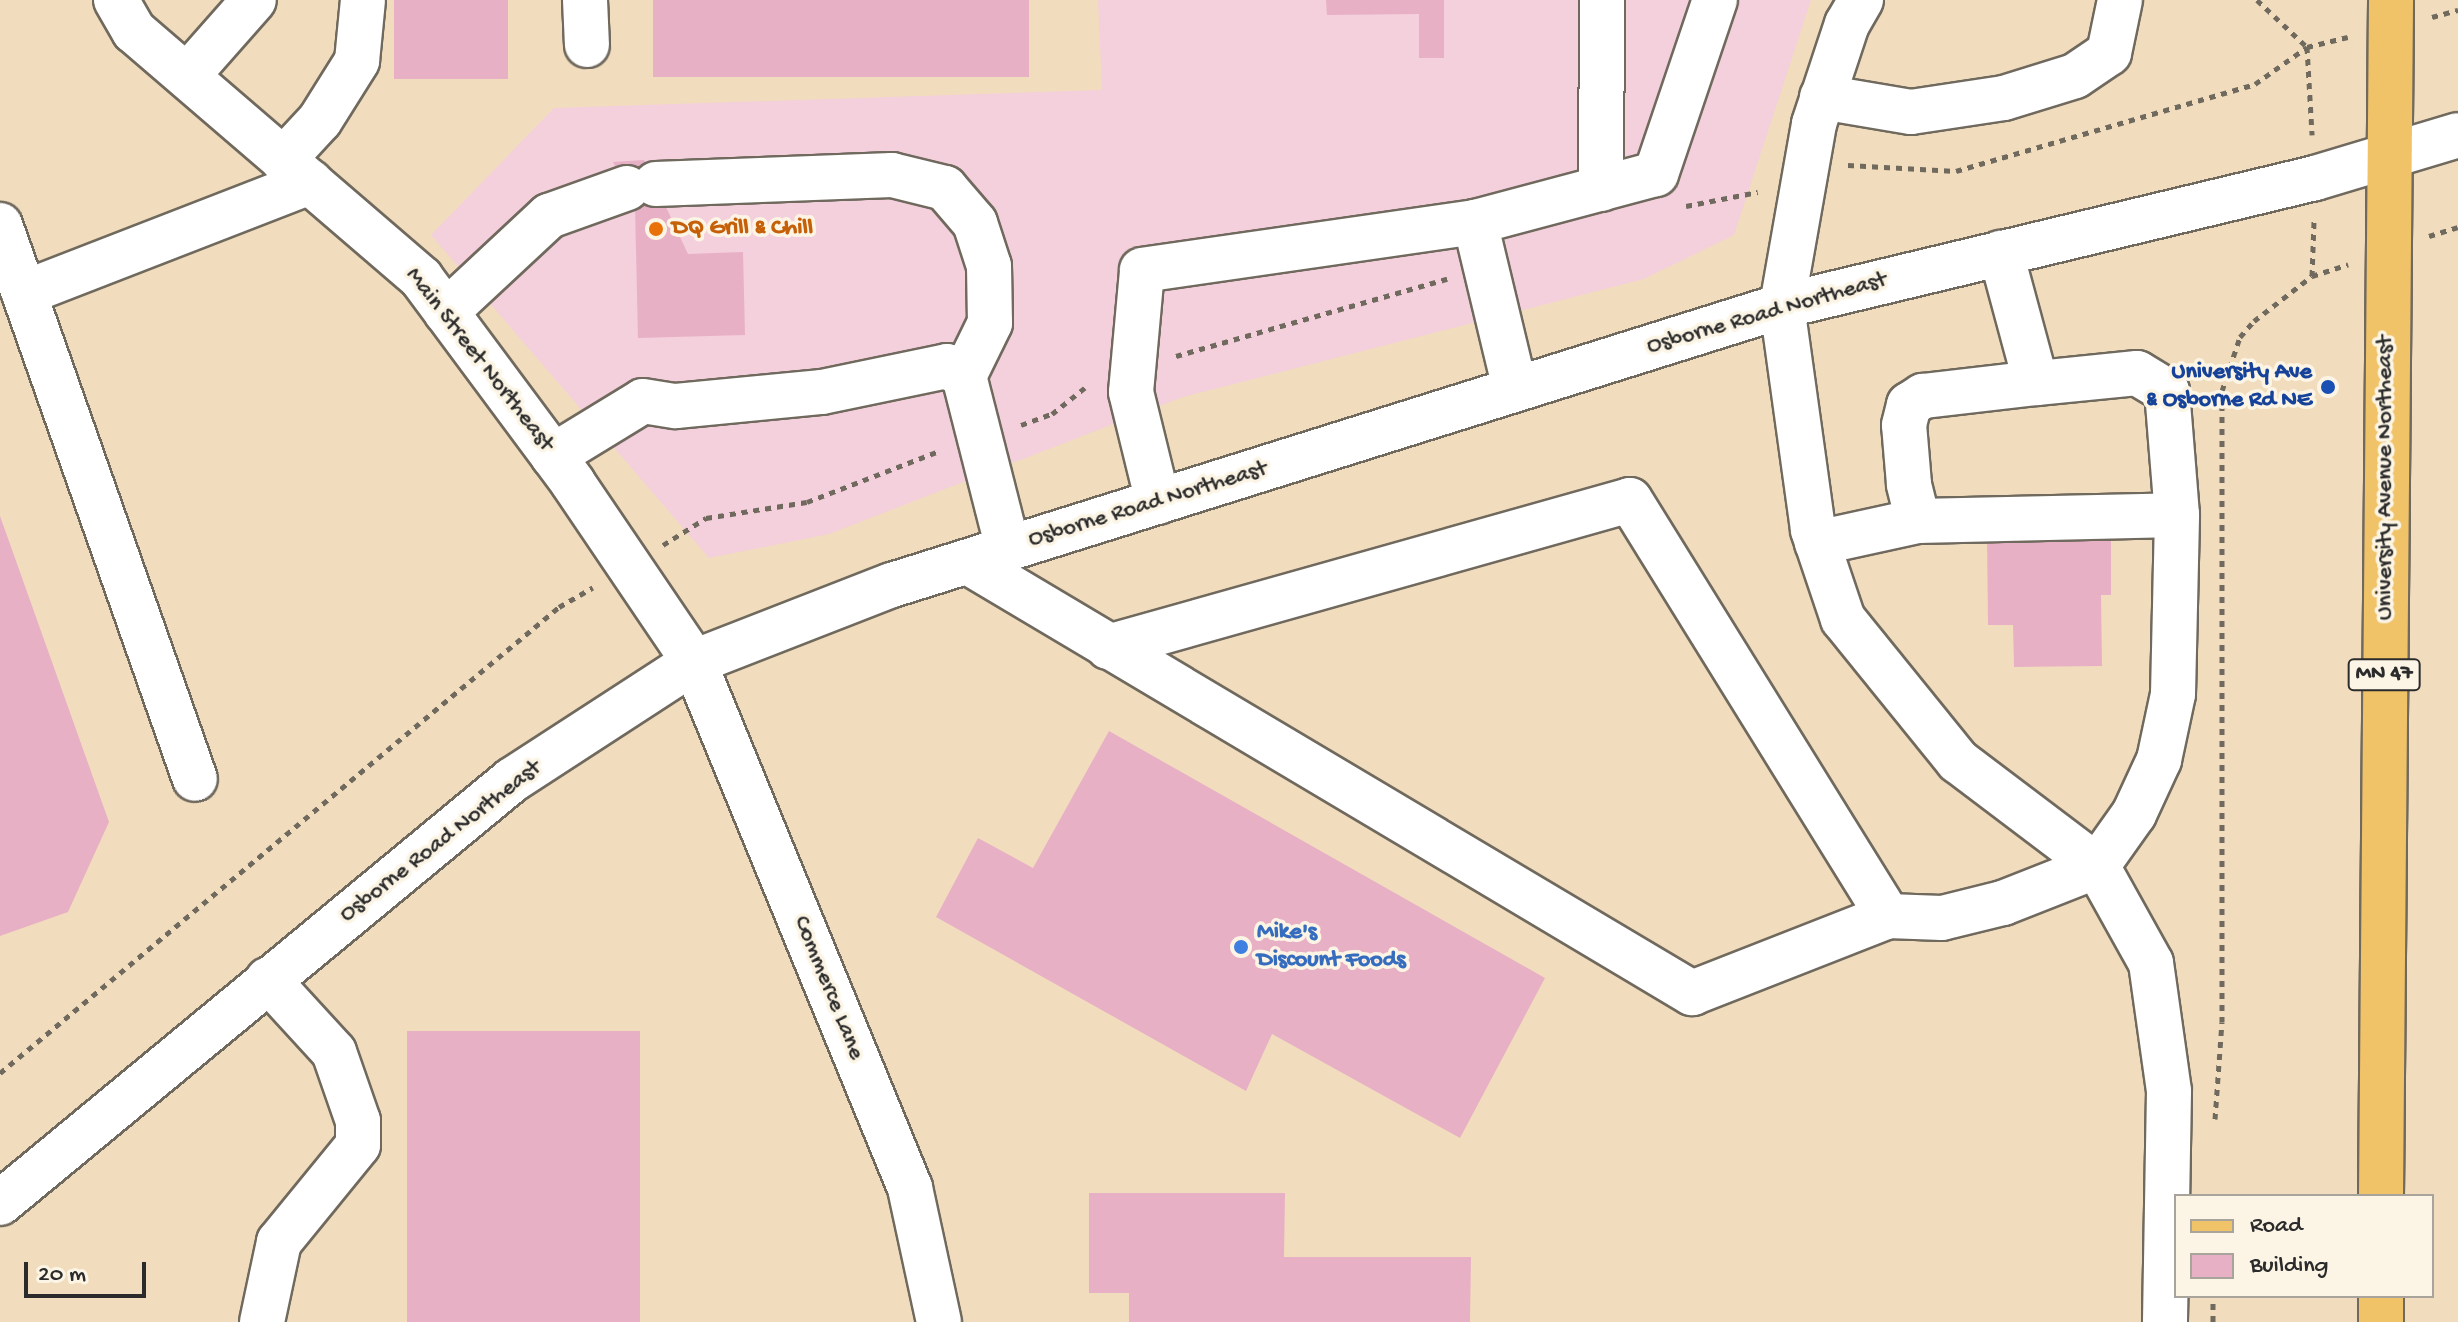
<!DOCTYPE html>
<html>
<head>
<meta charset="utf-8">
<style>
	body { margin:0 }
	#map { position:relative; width:2458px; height:1322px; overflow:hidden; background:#f1ddbd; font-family:"Gochi Hand",sans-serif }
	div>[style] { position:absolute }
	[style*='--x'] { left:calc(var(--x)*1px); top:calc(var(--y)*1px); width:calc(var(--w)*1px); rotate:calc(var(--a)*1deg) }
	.built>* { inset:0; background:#f4cfdc }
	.building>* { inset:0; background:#e8b0c5; transform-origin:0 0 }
	.path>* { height:5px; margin-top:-2.5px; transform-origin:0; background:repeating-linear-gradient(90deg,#70695e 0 6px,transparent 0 12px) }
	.roads { filter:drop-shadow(2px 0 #70695e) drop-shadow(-2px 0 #70695e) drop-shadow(0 2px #70695e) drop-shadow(0 -2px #70695e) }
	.minor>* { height:44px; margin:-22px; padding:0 22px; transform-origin:22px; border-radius:22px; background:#fff }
	.major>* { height:44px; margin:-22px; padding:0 22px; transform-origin:22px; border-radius:22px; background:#f0c369 }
	.dots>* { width:22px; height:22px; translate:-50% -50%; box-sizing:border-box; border:4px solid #fcf5e5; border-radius:50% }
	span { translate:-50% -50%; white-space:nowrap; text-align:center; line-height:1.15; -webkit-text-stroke:7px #fcf5e5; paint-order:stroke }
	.shield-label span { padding:2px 6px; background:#fcf5e5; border:2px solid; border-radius:6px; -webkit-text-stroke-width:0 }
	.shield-label { font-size:22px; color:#2b2b2b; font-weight:700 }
	.food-label { font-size:24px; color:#c56008; font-weight:700 }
	.left { translate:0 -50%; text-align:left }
	.street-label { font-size:24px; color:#2b2b2b }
	.transit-label { font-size:24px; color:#164399; font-weight:700 }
	.right { translate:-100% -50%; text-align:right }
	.shop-label { font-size:24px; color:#366cbe; font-weight:700 }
	.legend { position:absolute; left:2174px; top:1194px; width:260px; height:104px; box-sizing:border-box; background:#fcf5e5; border:2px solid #a8a49b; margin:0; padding:10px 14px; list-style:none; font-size:24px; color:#2b2b2b }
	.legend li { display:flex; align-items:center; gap:16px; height:40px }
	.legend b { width:40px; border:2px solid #a8a49b }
	.scale { position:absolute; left:24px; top:1262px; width:122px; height:36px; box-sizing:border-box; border:4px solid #2b2b2b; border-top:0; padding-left:10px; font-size:24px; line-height:28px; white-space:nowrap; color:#2b2b2b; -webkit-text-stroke:6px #fcf5e5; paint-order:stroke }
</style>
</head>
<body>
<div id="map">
	<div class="built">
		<div style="clip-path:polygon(1098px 0,1811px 0,1734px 235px,1644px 279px,1183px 397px,829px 534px,709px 558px,431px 235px,554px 108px,1102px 90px)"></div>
	</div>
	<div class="building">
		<div style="left:394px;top:0;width:114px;height:79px"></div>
		<div style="left:653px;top:0;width:376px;height:77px"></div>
		<div style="clip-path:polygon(1326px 0,1444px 0,1444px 58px,1419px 58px,1419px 14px,1327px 15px)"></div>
		<div style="clip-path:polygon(644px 160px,688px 254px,743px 252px,745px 335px,638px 338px,635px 206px,613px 162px)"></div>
		<div style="clip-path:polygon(0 516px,109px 822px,68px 912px,0 936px)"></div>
		<div style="clip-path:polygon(2111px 536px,2111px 595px,2101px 595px,2102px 666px,2014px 667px,2013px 625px,1988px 625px,1987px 537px)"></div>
		<div style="clip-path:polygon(1109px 731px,1545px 978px,1460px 1138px,1272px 1034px,1246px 1091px,936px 917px,978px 838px,1033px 868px)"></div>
		<div style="left:407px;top:1031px;width:233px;height:291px"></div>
		<div style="clip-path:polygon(1089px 1193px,1285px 1193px,1284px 1257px,1471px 1257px,1470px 1322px,1129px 1322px,1129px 1293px,1089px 1293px)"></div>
	</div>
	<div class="path">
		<div style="--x:2257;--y:0;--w:69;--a:43.2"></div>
		<div style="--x:2307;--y:47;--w:88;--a:86.7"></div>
		<div style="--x:2432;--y:17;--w:27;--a:-15"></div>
		<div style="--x:1848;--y:165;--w:108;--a:3.2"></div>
		<div style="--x:1956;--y:171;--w:311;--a:-16.2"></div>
		<div style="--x:2255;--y:84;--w:64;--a:-35.4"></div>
		<div style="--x:2307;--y:47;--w:42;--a:-13.7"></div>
		<div style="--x:1686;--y:206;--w:73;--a:-11"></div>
		<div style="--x:2429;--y:236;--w:30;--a:-17"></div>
		<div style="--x:2312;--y:276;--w:55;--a:-87.9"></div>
		<div style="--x:1176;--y:356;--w:282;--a:-15.9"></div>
		<div style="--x:1021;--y:425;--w:33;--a:-20"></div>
		<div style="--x:1052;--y:414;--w:45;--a:-38.7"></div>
		<div style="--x:663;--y:545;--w:51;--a:-32.1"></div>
		<div style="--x:706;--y:518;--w:102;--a:-9"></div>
		<div style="--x:807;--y:502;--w:142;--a:-21.1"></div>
		<div style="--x:0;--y:1073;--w:728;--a:-39.82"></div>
		<div style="--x:559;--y:607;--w:39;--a:-30"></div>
		<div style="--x:2215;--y:1119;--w:97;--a:-85.9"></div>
		<div style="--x:2222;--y:1022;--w:631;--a:-90"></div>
		<div style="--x:2222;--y:391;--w:57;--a:-71.6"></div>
		<div style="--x:2240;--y:337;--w:21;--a:-49"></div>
		<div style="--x:2254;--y:321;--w:73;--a:-37.8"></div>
		<div style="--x:2312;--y:276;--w:38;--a:-18"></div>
		<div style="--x:2213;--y:1322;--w:26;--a:-90"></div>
	</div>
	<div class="roads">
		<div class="minor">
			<div style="--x:116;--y:0;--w:36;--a:60"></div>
			<div style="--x:134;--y:31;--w:379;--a:40.7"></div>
			<div style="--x:421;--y:278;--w:255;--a:53.4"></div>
			<div style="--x:573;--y:483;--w:216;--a:55.9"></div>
			<div style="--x:694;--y:662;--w:569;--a:67.67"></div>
			<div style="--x:910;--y:1188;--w:137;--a:77.8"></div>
			<div style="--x:585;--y:0;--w:45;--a:87.5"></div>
			<div style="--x:1861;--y:0;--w:28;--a:120"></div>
			<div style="--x:1847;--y:24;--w:105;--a:108.3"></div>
			<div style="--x:1814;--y:124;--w:185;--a:100"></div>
			<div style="--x:1782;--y:306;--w:226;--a:82.1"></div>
			<div style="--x:1813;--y:530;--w:94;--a:71.4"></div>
			<div style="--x:1843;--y:619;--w:183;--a:51"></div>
			<div style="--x:1958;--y:761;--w:174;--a:37.1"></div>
			<div style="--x:2097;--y:866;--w:111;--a:60.9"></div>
			<div style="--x:2151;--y:963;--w:129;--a:82"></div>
			<div style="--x:2169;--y:1091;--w:231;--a:91"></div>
			<div style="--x:187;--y:76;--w:101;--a:-48.6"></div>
			<div style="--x:1822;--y:97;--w:90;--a:9.6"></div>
			<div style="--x:1911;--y:112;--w:94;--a:-8.6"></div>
			<div style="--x:2004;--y:98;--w:74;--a:-17.2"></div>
			<div style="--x:2075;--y:76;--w:41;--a:-34.1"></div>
			<div style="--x:2109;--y:53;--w:54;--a:-78.3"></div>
			<div style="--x:283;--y:160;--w:54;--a:-47.2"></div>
			<div style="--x:320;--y:120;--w:70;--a:-57.9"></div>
			<div style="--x:357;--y:61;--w:61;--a:-84.4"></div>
			<div style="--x:656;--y:184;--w:236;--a:-2.2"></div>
			<div style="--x:892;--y:175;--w:55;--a:13.8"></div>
			<div style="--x:945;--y:188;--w:46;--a:49.4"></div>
			<div style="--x:975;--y:223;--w:45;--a:72"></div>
			<div style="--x:989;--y:266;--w:57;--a:89"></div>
			<div style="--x:990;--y:323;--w:59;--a:116.1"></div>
			<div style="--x:1601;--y:189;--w:189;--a:-89.7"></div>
			<div style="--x:1475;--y:222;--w:172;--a:76.5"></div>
			<div style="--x:0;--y:225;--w:587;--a:70.61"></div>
			<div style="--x:24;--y:293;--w:307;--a:-21.2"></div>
			<div style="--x:446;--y:312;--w:141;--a:-43"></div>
			<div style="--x:549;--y:216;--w:83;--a:-19.7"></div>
			<div style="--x:553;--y:456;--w:105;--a:-31.4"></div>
			<div style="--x:643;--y:401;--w:33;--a:9"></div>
			<div style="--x:676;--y:406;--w:147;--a:-5.5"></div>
			<div style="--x:822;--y:392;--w:128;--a:-11.7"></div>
			<div style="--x:947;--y:366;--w:20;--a:30"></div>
			<div style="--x:964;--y:376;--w:179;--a:75.7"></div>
			<div style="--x:1158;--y:502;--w:113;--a:-103.8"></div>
			<div style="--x:1131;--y:392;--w:122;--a:-84.8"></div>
			<div style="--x:1142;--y:270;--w:336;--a:-8.2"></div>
			<div style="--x:1475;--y:222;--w:187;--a:-14.9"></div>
			<div style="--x:1656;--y:174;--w:184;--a:-71.3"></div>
			<div style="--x:1918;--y:521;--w:38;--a:-104"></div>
			<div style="--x:1909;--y:484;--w:59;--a:-94.8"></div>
			<div style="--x:1904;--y:425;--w:21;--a:-76"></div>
			<div style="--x:1909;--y:405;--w:17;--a:-33"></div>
			<div style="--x:1923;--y:396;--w:114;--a:-6.6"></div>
			<div style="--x:1817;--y:543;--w:103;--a:-12.3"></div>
			<div style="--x:1918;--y:521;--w:259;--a:-1.3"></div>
			<div style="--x:2177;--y:515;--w:124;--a:-94.6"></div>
			<div style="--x:2167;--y:391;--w:35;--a:-149"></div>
			<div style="--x:2137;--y:373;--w:101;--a:174.3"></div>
			<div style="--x:2036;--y:383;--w:135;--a:-105.1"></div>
			<div style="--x:968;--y:562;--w:843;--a:30.77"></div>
			<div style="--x:1692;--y:993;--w:211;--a:-21.4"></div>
			<div style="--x:1108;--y:647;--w:542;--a:-15.73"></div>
			<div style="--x:1630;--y:500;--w:490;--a:58.2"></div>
			<div style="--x:1888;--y:916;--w:54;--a:2.1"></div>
			<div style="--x:1942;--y:918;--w:63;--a:-13.8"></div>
			<div style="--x:2003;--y:903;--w:101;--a:-21.5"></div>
			<div style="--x:2097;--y:866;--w:64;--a:-54.6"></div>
			<div style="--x:2134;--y:814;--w:60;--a:-65.2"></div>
			<div style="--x:2159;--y:760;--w:67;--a:-78"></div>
			<div style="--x:2173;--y:694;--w:179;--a:-88.7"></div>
			<div style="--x:0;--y:1203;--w:664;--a:-39.56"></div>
			<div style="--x:512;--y:780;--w:217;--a:-33"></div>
			<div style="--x:694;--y:662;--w:212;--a:-21.3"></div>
			<div style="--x:892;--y:585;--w:933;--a:-17.41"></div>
			<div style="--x:1782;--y:306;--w:548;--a:-13.5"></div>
			<div style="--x:2315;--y:178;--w:149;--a:-16.7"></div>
			<div style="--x:262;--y:1322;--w:82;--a:-78"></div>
			<div style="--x:279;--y:1242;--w:125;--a:-50.8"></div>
			<div style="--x:358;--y:1145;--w:24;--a:-90"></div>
			<div style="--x:358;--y:1121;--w:73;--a:-109.2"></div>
			<div style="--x:334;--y:1052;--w:98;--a:-132.5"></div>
		</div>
		<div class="major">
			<div style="--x:2381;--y:1196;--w:1196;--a:-89.52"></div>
			<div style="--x:2381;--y:1296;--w:26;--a:90"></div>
		</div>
	</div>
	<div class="dots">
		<div style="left:656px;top:229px;background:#e8710a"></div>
		<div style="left:2328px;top:387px;background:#1a4fb4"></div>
		<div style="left:1241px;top:947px;background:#3f7fe0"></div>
	</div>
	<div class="shield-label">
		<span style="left:2384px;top:675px">MN 47</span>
	</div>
	<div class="food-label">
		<span class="left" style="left:672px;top:229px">DQ Grill &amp; Chill</span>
	</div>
	<div class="street-label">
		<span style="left:1767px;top:314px;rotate:-16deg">Osborne Road Northeast</span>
		<span style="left:479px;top:360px;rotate:52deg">Main Street Northeast</span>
		<span style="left:2386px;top:478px;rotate:-90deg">University Avenue Northeast</span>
		<span style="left:1148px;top:505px;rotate:-17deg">Osborne Road Northeast</span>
		<span style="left:441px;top:842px;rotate:-38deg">Osborne Road Northeast</span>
		<span style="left:828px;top:988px;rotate:68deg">Commerce Lane</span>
	</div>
	<div class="transit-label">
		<span class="right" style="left:2312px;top:387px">University Ave<br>&amp; Osborne Rd NE</span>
	</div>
	<div class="shop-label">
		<span class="left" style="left:1257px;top:947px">Mike's<br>Discount Foods</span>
	</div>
	<ul class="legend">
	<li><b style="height:10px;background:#f0c369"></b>Road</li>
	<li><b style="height:22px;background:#e8b0c5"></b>Building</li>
	</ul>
	<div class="scale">20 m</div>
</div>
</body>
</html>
